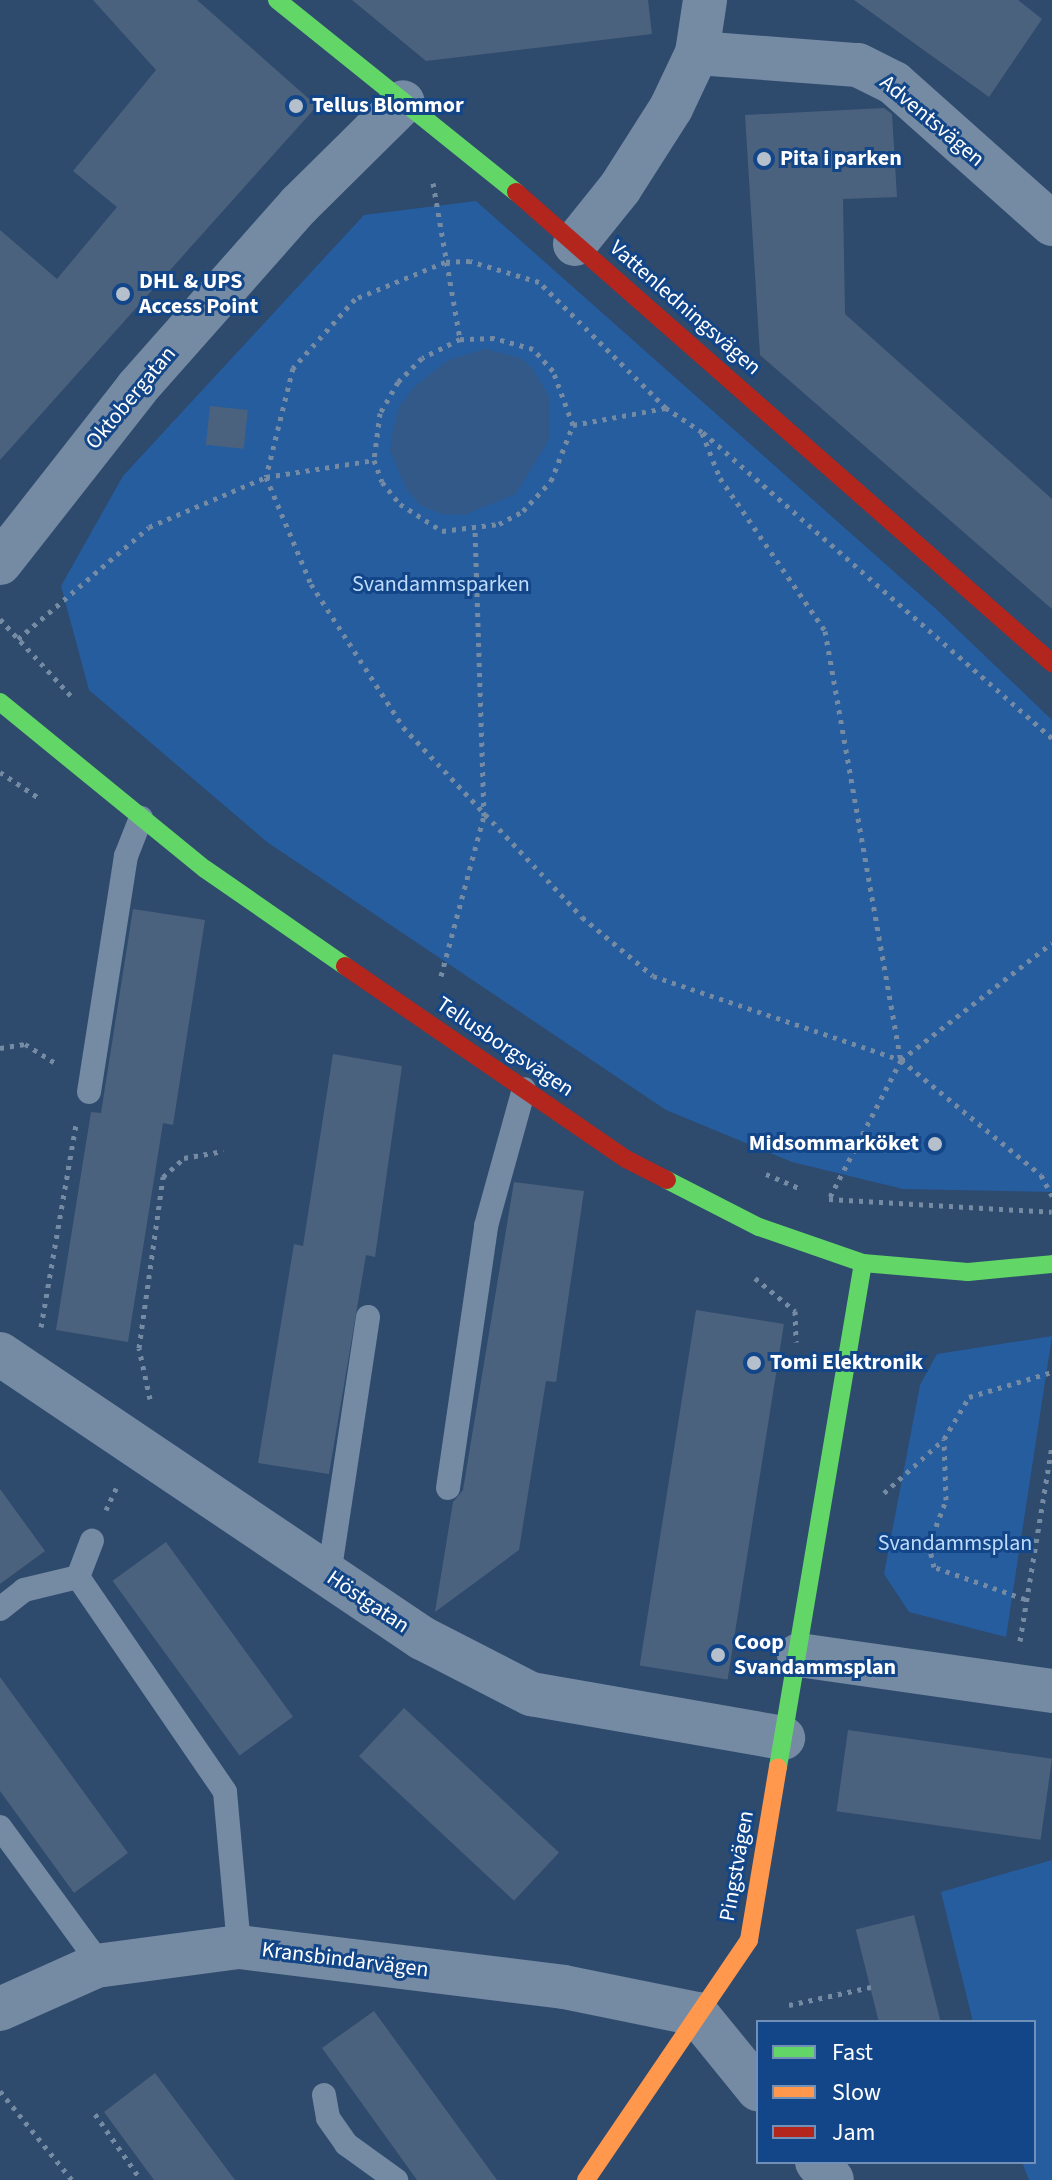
<!DOCTYPE html>
<html>
<head>
<meta charset="utf-8">
<style>
	body { margin:0 }
	#map { position:relative; width:1052px; height:2180px; overflow:hidden; background:#2e4a6d; font-family:"Source Sans 3",sans-serif }
	div>[style] { position:absolute }
	[style*='--x'] { left:calc(var(--x)*1px); top:calc(var(--y)*1px); width:calc(var(--w)*1px); rotate:calc(var(--a)*1deg) }
	.green>* { inset:0; background:#265d9f }
	.water>* { inset:0; background:#335988 }
	.building>* { inset:0; background:#4b627e; transform-origin:0 0 }
	.path>* { height:5px; margin-top:-2.5px; transform-origin:0; background:repeating-linear-gradient(90deg,#758aa3 0 4px,transparent 0 10px) }
	.lane>* { height:24px; margin:-12px; padding:0 12px; transform-origin:12px; border-radius:12px; background:#758aa3 }
	.street>* { height:44px; margin:-22px; padding:0 22px; transform-origin:22px; border-radius:22px; background:#758aa3 }
	.fast>* { height:18px; margin:-9px; padding:0 9px; transform-origin:9px; border-radius:9px; background:#63d668 }
	.slow>* { height:18px; margin:-9px; padding:0 9px; transform-origin:9px; border-radius:9px; background:#ff974d }
	.jam>* { height:18px; margin:-9px; padding:0 9px; transform-origin:9px; border-radius:9px; background:#b3261e }
	.dots>* { width:22px; height:22px; translate:-50% -50%; box-sizing:border-box; border:4px solid #134688; border-radius:50% }
	span { translate:-50% -50%; white-space:nowrap; text-align:center; line-height:1.15; -webkit-text-stroke:6px #134688; paint-order:stroke }
	.poi-label { font-size:22px; color:#fff; font-weight:700 }
	.left { translate:0 -50%; text-align:left }
	.right { translate:-100% -50%; text-align:right }
	.street-label { font-size:22px; color:#fff }
	.park-label { font-size:22px; color:#bfdbfb }
	.legend { position:absolute; left:756px; top:2020px; width:280px; height:144px; box-sizing:border-box; background:#134688; border:2px solid #7190b8; margin:0; padding:10px 14px; list-style:none; font-size:24px; color:#fff }
	.legend li { display:flex; align-items:center; gap:16px; height:40px }
	.legend b { width:40px; border:2px solid #7190b8 }
</style>
</head>
<body>
<div id="map">
	<div class="green">
		<div style="clip-path:polygon(476px 201px,935px 608px,1052px 720px,1052px 1192px,903px 1189px,792px 1162px,666px 1110px,267px 842px,89px 690px,61px 586px,123px 476px,364px 215px)"></div>
		<div style="clip-path:polygon(1052px 1336px,1006px 1637px,909px 1612px,884px 1574px,920px 1385px,937px 1354px)"></div>
		<div style="clip-path:polygon(1052px 1860px,1052px 2180px,1029px 2180px,1022px 2162px,1034px 2162px,1034px 2022px,973px 2022px,941px 1892px)"></div>
	</div>
	<div class="water">
		<div style="clip-path:polygon(485px 349px,521px 358px,533px 369px,549px 396px,550px 438px,516px 494px,464px 515px,441px 514px,420px 505px,406px 489px,390px 450px,393px 429px,399px 407px,414px 387px,448px 360px)"></div>
	</div>
	<div class="building">
		<div style="clip-path:polygon(93px 0,197px 0,317px 106px,0 460px,0 230px,57px 279px,117px 207px,73px 171px,156px 70px)"></div>
		<div style="clip-path:polygon(352px 0,648px 0,652px 34px,426px 61px)"></div>
		<div style="clip-path:polygon(854px 0,1018px 0,1042px 19px,989px 97px)"></div>
		<div style="clip-path:polygon(884px 108px,892px 114px,897px 197px,843px 199px,845px 314px,1052px 499px,1052px 609px,760px 355px,745px 115px)"></div>
		<div style="left:210px;top:406px;width:38px;height:39px;rotate:6deg"></div>
		<div style="clip-path:polygon(133px 909px,205px 920px,173px 1125px,163px 1123px,128px 1342px,56px 1330px,91px 1112px,101px 1113px)"></div>
		<div style="clip-path:polygon(333px 1054px,402px 1066px,375px 1257px,366px 1255px,329px 1474px,258px 1463px,294px 1244px,303px 1246px)"></div>
		<div style="clip-path:polygon(514px 1182px,584px 1191px,556px 1382px,546px 1381px,519px 1550px,435px 1612px,453px 1502px,463px 1490px)"></div>
		<div style="left:696px;top:1310px;width:89px;height:360px;rotate:9deg"></div>
		<div style="clip-path:polygon(0 1489px,45px 1551px,0 1584px)"></div>
		<div style="left:166px;top:1542px;width:216px;height:66px;rotate:54deg"></div>
		<div style="clip-path:polygon(0 1677px,128px 1853px,74px 1893px,0 1791px)"></div>
		<div style="left:404px;top:1708px;width:212px;height:66px;rotate:43deg"></div>
		<div style="left:848px;top:1730px;width:206px;height:82px;rotate:8deg"></div>
		<div style="left:914px;top:1915px;width:110px;height:60px;rotate:76deg"></div>
		<div style="clip-path:polygon(374px 2011px,497px 2180px,417px 2180px,322px 2048px)"></div>
		<div style="clip-path:polygon(155px 2073px,235px 2180px,154px 2180px,104px 2112px)"></div>
	</div>
	<div class="path">
		<div style="--x:433;--y:183;--w:158;--a:80.2"></div>
		<div style="--x:573;--y:425;--w:95;--a:-10.4"></div>
		<div style="--x:702;--y:433;--w:48;--a:68.2"></div>
		<div style="--x:720;--y:478;--w:186;--a:55.5"></div>
		<div style="--x:825;--y:631;--w:436;--a:80"></div>
		<div style="--x:901;--y:1060;--w:157;--a:117.4"></div>
		<div style="--x:0;--y:619;--w:106;--a:47.3"></div>
		<div style="--x:18;--y:639;--w:172;--a:-40.5"></div>
		<div style="--x:149;--y:527;--w:127;--a:-23.1"></div>
		<div style="--x:266;--y:477;--w:109;--a:-8.9"></div>
		<div style="--x:374;--y:460;--w:23;--a:70"></div>
		<div style="--x:382;--y:482;--w:28;--a:51"></div>
		<div style="--x:400;--y:504;--w:50;--a:32.7"></div>
		<div style="--x:442;--y:531;--w:57;--a:-7"></div>
		<div style="--x:499;--y:524;--w:27;--a:-28"></div>
		<div style="--x:523;--y:511;--w:41;--a:-47"></div>
		<div style="--x:551;--y:481;--w:60;--a:-68.6"></div>
		<div style="--x:573;--y:425;--w:58;--a:-110.3"></div>
		<div style="--x:553;--y:371;--w:30;--a:-132"></div>
		<div style="--x:533;--y:349;--w:41;--a:-164.2"></div>
		<div style="--x:494;--y:338;--w:34;--a:178"></div>
		<div style="--x:460;--y:339;--w:42;--a:153.4"></div>
		<div style="--x:422;--y:358;--w:34;--a:135"></div>
		<div style="--x:398;--y:382;--w:36;--a:120"></div>
		<div style="--x:380;--y:413;--w:47;--a:97.3"></div>
		<div style="--x:1052;--y:738;--w:465;--a:-138.8"></div>
		<div style="--x:702;--y:432;--w:43;--a:-146.3"></div>
		<div style="--x:666;--y:408;--w:179;--a:-135.2"></div>
		<div style="--x:539;--y:282;--w:72;--a:-163.1"></div>
		<div style="--x:470;--y:261;--w:25;--a:178"></div>
		<div style="--x:445;--y:262;--w:97;--a:157.7"></div>
		<div style="--x:355;--y:299;--w:93;--a:131.9"></div>
		<div style="--x:293;--y:368;--w:112;--a:103.9"></div>
		<div style="--x:266;--y:477;--w:116;--a:67.2"></div>
		<div style="--x:311;--y:584;--w:170;--a:57.2"></div>
		<div style="--x:403;--y:727;--w:261;--a:46.7"></div>
		<div style="--x:582;--y:917;--w:92;--a:39.7"></div>
		<div style="--x:653;--y:976;--w:262;--a:18.7"></div>
		<div style="--x:901;--y:1060;--w:191;--a:-37.8"></div>
		<div style="--x:0;--y:772;--w:47;--a:33.7"></div>
		<div style="--x:441;--y:976;--w:166;--a:-75"></div>
		<div style="--x:484;--y:816;--w:285;--a:-91.8"></div>
		<div style="--x:0;--y:1048;--w:25;--a:-9"></div>
		<div style="--x:25;--y:1044;--w:38;--a:32"></div>
		<div style="--x:901;--y:1060;--w:181;--a:39.4"></div>
		<div style="--x:1041;--y:1175;--w:24;--a:62"></div>
		<div style="--x:766;--y:1174;--w:38;--a:23"></div>
		<div style="--x:829;--y:1199;--w:223;--a:3.3"></div>
		<div style="--x:755;--y:1278;--w:52;--a:39.5"></div>
		<div style="--x:795;--y:1311;--w:31;--a:88"></div>
		<div style="--x:41;--y:1327;--w:206;--a:-80.2"></div>
		<div style="--x:150;--y:1399;--w:52;--a:-102.2"></div>
		<div style="--x:139;--y:1348;--w:173;--a:-82"></div>
		<div style="--x:163;--y:1177;--w:28;--a:-42"></div>
		<div style="--x:184;--y:1158;--w:40;--a:-10"></div>
		<div style="--x:884;--y:1493;--w:79;--a:-41.9"></div>
		<div style="--x:106;--y:1510;--w:26;--a:-65"></div>
		<div style="--x:1025;--y:1599;--w:96;--a:-160.6"></div>
		<div style="--x:934;--y:1567;--w:23;--a:-103"></div>
		<div style="--x:929;--y:1545;--w:48;--a:-69.3"></div>
		<div style="--x:946;--y:1500;--w:61;--a:-91.9"></div>
		<div style="--x:944;--y:1439;--w:49;--a:-59.2"></div>
		<div style="--x:969;--y:1397;--w:87;--a:-16.8"></div>
		<div style="--x:1020;--y:1641;--w:199;--a:-80.7"></div>
		<div style="--x:789;--y:2005;--w:84;--a:-12.4"></div>
		<div style="--x:0;--y:2091;--w:114;--a:51"></div>
		<div style="--x:95;--y:2114;--w:80;--a:55.1"></div>
	</div>
	<div class="lane">
		<div style="--x:89;--y:1092;--w:239;--a:-81.1"></div>
		<div style="--x:126;--y:856;--w:41;--a:-68.5"></div>
		<div style="--x:448;--y:1488;--w:265;--a:-81.7"></div>
		<div style="--x:486;--y:1226;--w:142;--a:-74.5"></div>
		<div style="--x:329;--y:1575;--w:261;--a:-81.4"></div>
		<div style="--x:78;--y:1577;--w:260;--a:55.6"></div>
		<div style="--x:225;--y:1792;--w:156;--a:84.8"></div>
		<div style="--x:0;--y:1609;--w:31;--a:-38"></div>
		<div style="--x:24;--y:1590;--w:56;--a:-13.5"></div>
		<div style="--x:78;--y:1577;--w:39;--a:-69"></div>
		<div style="--x:0;--y:1827;--w:151;--a:53.9"></div>
		<div style="--x:89;--y:1949;--w:18;--a:68"></div>
		<div style="--x:324;--y:2095;--w:23;--a:80"></div>
		<div style="--x:328;--y:2118;--w:32;--a:55"></div>
		<div style="--x:346;--y:2144;--w:62;--a:35.8"></div>
	</div>
	<div class="street">
		<div style="--x:697;--y:53;--w:161;--a:4.3"></div>
		<div style="--x:858;--y:65;--w:40;--a:26.6"></div>
		<div style="--x:894;--y:83;--w:212;--a:41.7"></div>
		<div style="--x:575;--y:244;--w:72;--a:-51.2"></div>
		<div style="--x:620;--y:188;--w:95;--a:-57.5"></div>
		<div style="--x:671;--y:108;--w:61;--a:-64.7"></div>
		<div style="--x:697;--y:53;--w:54;--a:-81.4"></div>
		<div style="--x:0;--y:563;--w:222;--a:-51.9"></div>
		<div style="--x:137;--y:388;--w:244;--a:-48.5"></div>
		<div style="--x:299;--y:205;--w:146;--a:-44.7"></div>
		<div style="--x:0;--y:1354;--w:509;--a:33.94"></div>
		<div style="--x:422;--y:1638;--w:123;--a:27.2"></div>
		<div style="--x:531;--y:1694;--w:256;--a:9.9"></div>
		<div style="--x:799;--y:1655;--w:256;--a:8.1"></div>
		<div style="--x:0;--y:2009;--w:105;--a:-24.1"></div>
		<div style="--x:96;--y:1966;--w:144;--a:-7.6"></div>
		<div style="--x:239;--y:1947;--w:327;--a:7"></div>
		<div style="--x:564;--y:1987;--w:136;--a:11.5"></div>
		<div style="--x:697;--y:2014;--w:97;--a:50.9"></div>
		<div style="--x:817;--y:2162;--w:23;--a:50"></div>
	</div>
	<div class="fast">
		<div style="--x:277;--y:0;--w:307;--a:38.8"></div>
		<div style="--x:0;--y:702;--w:264;--a:39.2"></div>
		<div style="--x:205;--y:869;--w:170;--a:34.7"></div>
		<div style="--x:667;--y:1180;--w:103;--a:27.1"></div>
		<div style="--x:759;--y:1227;--w:110;--a:19.1"></div>
		<div style="--x:863;--y:1263;--w:105;--a:4.9"></div>
		<div style="--x:968;--y:1272;--w:84;--a:-5.4"></div>
		<div style="--x:778;--y:1767;--w:511;--a:-80.43"></div>
	</div>
	<div class="slow">
		<div style="--x:586;--y:2180;--w:290;--a:-55.8"></div>
		<div style="--x:749;--y:1940;--w:175;--a:-80.5"></div>
	</div>
	<div class="jam">
		<div style="--x:516;--y:192;--w:714;--a:41.31"></div>
		<div style="--x:345;--y:966;--w:341;--a:34.5"></div>
		<div style="--x:626;--y:1159;--w:46;--a:27.1"></div>
	</div>
	<div class="dots">
		<div style="left:296px;top:106px;background:#b6c0cc"></div>
		<div style="left:764px;top:159px;background:#b6c0cc"></div>
		<div style="left:123px;top:294px;background:#b6c0cc"></div>
		<div style="left:935px;top:1144px;background:#b6c0cc"></div>
		<div style="left:754px;top:1363px;background:#b6c0cc"></div>
		<div style="left:718px;top:1655px;background:#b6c0cc"></div>
	</div>
	<div class="poi-label">
		<span class="left" style="left:312px;top:106px">Tellus Blommor</span>
		<span class="left" style="left:780px;top:159px">Pita i parken</span>
		<span class="left" style="left:139px;top:294px">DHL &amp; UPS<br>Access Point</span>
		<span class="right" style="left:919px;top:1144px">Midsommarköket</span>
		<span class="left" style="left:770px;top:1363px">Tomi Elektronik</span>
		<span class="left" style="left:734px;top:1655px">Coop<br>Svandammsplan</span>
	</div>
	<div class="street-label">
		<span style="left:932px;top:121px;rotate:40deg">Adventsvägen</span>
		<span style="left:685px;top:308px;rotate:41deg">Vattenledningsvägen</span>
		<span style="left:131px;top:398px;rotate:-50deg">Oktobergatan</span>
		<span style="left:505px;top:1047px;rotate:34deg">Tellusborgsvägen</span>
		<span style="left:368px;top:1602px;rotate:34deg">Höstgatan</span>
		<span style="left:737px;top:1866px;rotate:-80deg">Pingstvägen</span>
		<span style="left:345px;top:1960px;rotate:7deg">Kransbindarvägen</span>
	</div>
	<div class="park-label">
		<span style="left:441px;top:585px">Svandammsparken</span>
		<span style="left:955px;top:1544px">Svandammsplan</span>
	</div>
	<ul class="legend">
	<li><b style="height:10px;background:#63d668"></b>Fast</li>
	<li><b style="height:10px;background:#ff974d"></b>Slow</li>
	<li><b style="height:10px;background:#b3261e"></b>Jam</li>
	</ul>
</div>
</body>
</html>
